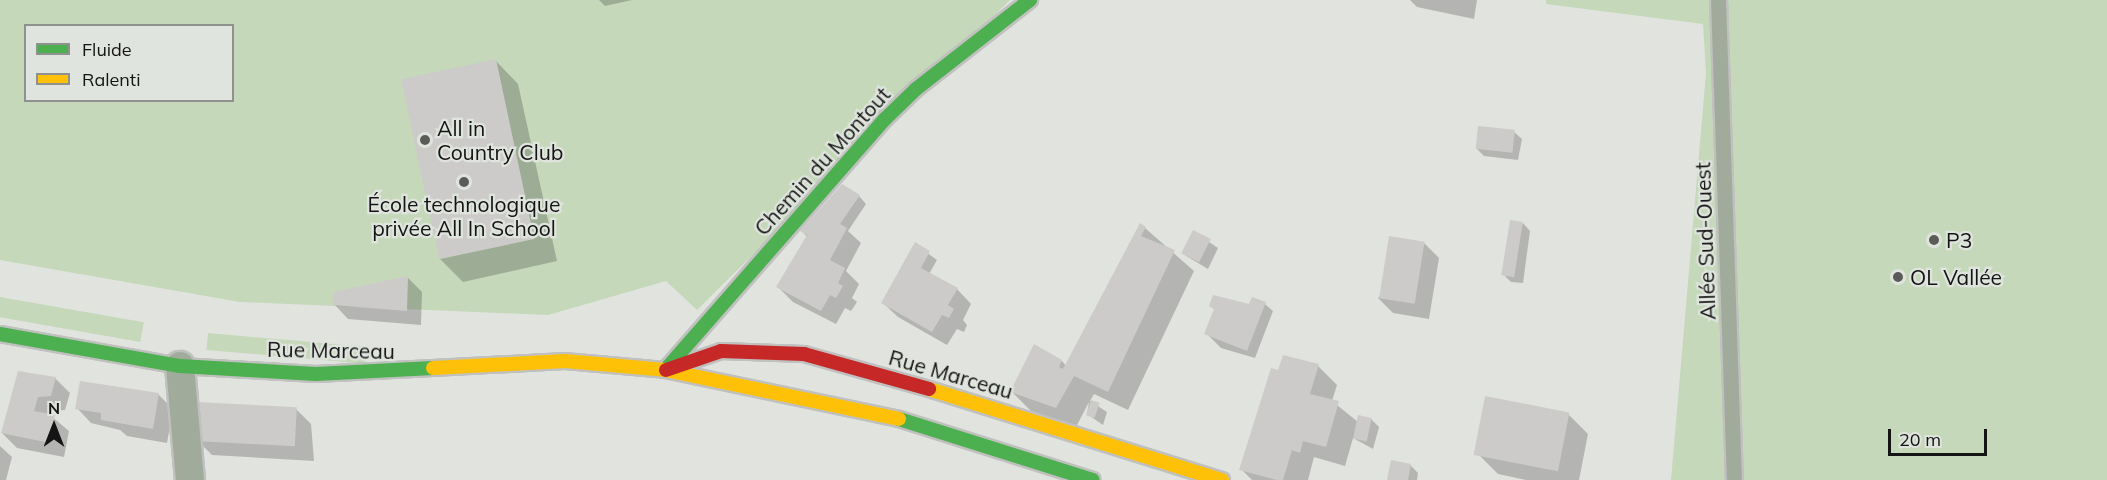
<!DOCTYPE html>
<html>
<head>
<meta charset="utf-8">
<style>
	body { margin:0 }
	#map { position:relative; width:2107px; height:480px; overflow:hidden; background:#e1e3df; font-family:Mulish,sans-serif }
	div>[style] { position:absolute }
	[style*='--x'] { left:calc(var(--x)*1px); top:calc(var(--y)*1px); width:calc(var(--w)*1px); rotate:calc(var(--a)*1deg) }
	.green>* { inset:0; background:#c5d8ba; transform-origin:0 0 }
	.shadow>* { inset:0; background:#0003 }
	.building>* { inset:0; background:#cccbca; transform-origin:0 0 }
	.roads { filter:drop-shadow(2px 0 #c0c1bf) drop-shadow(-2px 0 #c0c1bf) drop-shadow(0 2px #c0c1bf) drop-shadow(0 -2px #c0c1bf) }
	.lane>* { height:15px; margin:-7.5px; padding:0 7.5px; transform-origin:7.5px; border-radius:7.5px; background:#a1ab9c }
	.street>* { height:28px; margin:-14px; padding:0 14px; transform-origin:14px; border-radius:14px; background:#a1ab9c }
	.fast>* { height:14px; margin:-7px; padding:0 7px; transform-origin:7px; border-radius:7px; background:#4caf50 }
	.slow>* { height:14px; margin:-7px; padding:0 7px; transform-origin:7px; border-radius:7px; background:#ffc107 }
	.jam>* { height:14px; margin:-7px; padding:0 7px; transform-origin:7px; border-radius:7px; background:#c62828 }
	.dots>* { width:16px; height:16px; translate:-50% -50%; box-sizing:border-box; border:3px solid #e0e4de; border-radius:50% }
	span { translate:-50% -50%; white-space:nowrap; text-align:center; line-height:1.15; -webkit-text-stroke:4.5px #e0e4de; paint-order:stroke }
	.poi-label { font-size:21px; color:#131413 }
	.left { translate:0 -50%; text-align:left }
	.street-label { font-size:21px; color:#131413 }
	.legend { position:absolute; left:24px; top:24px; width:210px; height:78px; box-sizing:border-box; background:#e0e4de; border:2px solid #8e918d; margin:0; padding:8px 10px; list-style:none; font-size:18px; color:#131413 }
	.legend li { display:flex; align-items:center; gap:12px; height:30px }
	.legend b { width:30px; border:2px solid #8e918d }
	.north { position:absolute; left:24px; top:396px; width:60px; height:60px; -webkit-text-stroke:4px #e0e4de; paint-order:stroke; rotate:0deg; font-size:16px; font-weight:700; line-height:24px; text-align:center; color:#131413 }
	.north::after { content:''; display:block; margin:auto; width:21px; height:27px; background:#131413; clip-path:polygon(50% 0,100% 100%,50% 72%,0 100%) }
	.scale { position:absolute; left:1888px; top:429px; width:99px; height:27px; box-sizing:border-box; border:3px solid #131413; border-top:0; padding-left:8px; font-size:18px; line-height:21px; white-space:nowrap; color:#131413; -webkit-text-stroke:4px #e0e4de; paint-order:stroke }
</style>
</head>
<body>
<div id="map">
	<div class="green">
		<div style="clip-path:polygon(evenodd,0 0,1010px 0,697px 310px,666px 281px,548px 315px,240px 302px,0 260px,0 0,26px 26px,232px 26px,232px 100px,26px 100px,26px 26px)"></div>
		<div style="clip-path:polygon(1546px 0,2107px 0,2107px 480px,1671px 480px,1706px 73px,1703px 24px,1546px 4px)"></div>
		<div style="left:0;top:297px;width:146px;height:20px;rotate:10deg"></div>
		<div style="left:208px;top:333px;width:159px;height:17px;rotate:5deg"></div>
	</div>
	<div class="shadow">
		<div style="clip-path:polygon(599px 0,632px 0,605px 6px)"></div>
		<div style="clip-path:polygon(1410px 0,1477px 0,1474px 19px,1417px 7px)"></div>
		<div style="clip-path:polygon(496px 61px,518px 84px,557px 261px,463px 282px,440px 259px)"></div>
		<div style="clip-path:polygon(1514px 132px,1522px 139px,1518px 160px,1484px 156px,1476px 148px)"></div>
		<div style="clip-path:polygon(859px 196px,866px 204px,848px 231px,861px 243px,846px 271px,859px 284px,852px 298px,857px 302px,851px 311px,845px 308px,836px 324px,793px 302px,778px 287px,807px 237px,802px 231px)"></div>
		<div style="clip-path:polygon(1523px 223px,1530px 231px,1523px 283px,1511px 282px,1504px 275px)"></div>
		<div style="clip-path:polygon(1145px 228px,1194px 271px,1128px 410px,1094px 394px,1090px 401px,1107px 412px,1103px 425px,1087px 414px,1089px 402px,1076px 427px,1031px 411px,1012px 392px,1062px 361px,1066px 366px)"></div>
		<div style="clip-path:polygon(1194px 232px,1218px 248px,1208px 269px,1183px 254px)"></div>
		<div style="clip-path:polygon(1424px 243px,1439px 258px,1429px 319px,1393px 313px,1378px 298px)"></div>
		<div style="clip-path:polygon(915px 244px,937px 260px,929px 274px,957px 289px,971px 304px,963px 320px,967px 325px,964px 332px,957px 329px,947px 345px,898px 317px,883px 303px)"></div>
		<div style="clip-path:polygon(407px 277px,422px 292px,421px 325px,348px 319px,334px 304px)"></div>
		<div style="clip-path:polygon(1265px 304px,1273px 311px,1255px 358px,1221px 348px,1206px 333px,1215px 310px,1211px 306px)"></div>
		<div style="clip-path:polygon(1318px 366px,1337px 385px,1332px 401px,1358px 422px,1371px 419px,1379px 427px,1373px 449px,1353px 438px,1345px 466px,1314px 457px,1308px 480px,1252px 480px,1241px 469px,1279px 372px)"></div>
		<div style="clip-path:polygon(55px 378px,70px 393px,65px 410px,52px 411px,51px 416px,69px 431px,64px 457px,17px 448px,2px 433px)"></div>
		<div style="clip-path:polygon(158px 394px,173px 409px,167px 443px,127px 436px,120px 430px,91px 423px,77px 408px)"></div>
		<div style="clip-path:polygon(296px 409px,311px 424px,314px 461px,212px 455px,197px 440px)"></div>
		<div style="clip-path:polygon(1568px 414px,1588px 434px,1579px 480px,1526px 480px,1498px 474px,1479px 455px)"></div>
		<div style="clip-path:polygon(0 446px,12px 457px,6px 480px,0 480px)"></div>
		<div style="clip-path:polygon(1410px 465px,1418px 473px,1417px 480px,1389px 480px)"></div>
	</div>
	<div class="building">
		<div style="left:496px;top:59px;width:184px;height:97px;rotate:78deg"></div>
		<div style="left:1478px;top:126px;width:37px;height:23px;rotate:6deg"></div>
		<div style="clip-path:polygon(842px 184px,860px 195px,840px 224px,847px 228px,830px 260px,845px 268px,838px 283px,843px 286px,836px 298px,830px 295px,821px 311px,776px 287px,807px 235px,800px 231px)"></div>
		<div style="left:1510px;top:220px;width:13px;height:56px;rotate:9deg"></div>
		<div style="clip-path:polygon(1140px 223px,1146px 227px,1141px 236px,1175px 250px,1108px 392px,1074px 376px,1056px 408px,1010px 392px,1034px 344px,1062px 360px,1059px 367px,1063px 369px)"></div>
		<div style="left:1193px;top:230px;width:20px;height:26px;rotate:27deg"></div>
		<div style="left:1389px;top:236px;width:36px;height:63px;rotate:9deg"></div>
		<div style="clip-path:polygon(915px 242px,930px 251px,921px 268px,958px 288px,948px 305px,954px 309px,949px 318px,942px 315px,932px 332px,881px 303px)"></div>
		<div style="clip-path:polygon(408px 276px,407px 311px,332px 305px,334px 292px)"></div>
		<div style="clip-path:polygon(1213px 295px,1249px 304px,1252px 297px,1266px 302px,1247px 351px,1204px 334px,1214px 309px,1209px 306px)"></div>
		<div style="clip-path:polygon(1283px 355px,1319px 364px,1310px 394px,1339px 401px,1326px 447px,1303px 441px,1300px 453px,1292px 450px,1283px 480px,1277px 480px,1239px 470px,1271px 368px,1278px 370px)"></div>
		<div style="clip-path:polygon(18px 371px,56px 377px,51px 396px,38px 397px,34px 411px,55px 415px,50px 443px,1px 433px)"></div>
		<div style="clip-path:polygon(80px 381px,159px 393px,153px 429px,101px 420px,101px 413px,75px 409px)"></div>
		<div style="left:1485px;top:396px;width:86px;height:60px;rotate:11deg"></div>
		<div style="left:1091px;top:400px;width:9px;height:16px;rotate:18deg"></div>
		<div style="left:197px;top:402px;width:100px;height:39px;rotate:3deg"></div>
		<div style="left:1358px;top:415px;width:14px;height:24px;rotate:12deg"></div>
		<div style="clip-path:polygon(1391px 460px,1411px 464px,1408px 480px,1387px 480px)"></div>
	</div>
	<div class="roads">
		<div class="lane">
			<div style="--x:1718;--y:0;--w:480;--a:88.1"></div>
		</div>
		<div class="street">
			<div style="--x:180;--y:366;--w:114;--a:85"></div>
		</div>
		<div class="fast">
			<div style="--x:0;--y:334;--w:183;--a:10.1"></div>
			<div style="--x:180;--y:366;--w:136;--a:3.4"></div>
			<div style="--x:316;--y:374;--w:117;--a:-2.9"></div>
			<div style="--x:666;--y:369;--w:331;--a:-48.8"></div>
			<div style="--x:884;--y:120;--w:45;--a:-44.1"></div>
			<div style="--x:916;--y:89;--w:145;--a:-38"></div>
			<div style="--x:899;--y:419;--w:203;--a:17.5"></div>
		</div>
		<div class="slow">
			<div style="--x:433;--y:368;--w:132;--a:-3"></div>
			<div style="--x:565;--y:361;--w:100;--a:5.1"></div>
			<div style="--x:665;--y:370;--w:239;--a:11.8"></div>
			<div style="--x:929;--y:389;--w:307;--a:17.3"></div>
		</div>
		<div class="jam">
			<div style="--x:666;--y:370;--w:58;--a:-19.1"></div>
			<div style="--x:721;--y:351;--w:83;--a:2.1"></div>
			<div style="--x:804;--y:354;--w:130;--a:15.6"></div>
		</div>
	</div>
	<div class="dots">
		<div style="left:425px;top:140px;background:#5b5c5a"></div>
		<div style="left:464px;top:182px;background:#5b5c5a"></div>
		<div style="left:1934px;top:240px;background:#5b5c5a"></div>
		<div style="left:1898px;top:277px;background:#5b5c5a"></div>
	</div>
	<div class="poi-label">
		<span class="left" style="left:437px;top:140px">All in<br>Country Club</span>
		<span style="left:464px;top:216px">École technologique<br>privée All In School</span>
		<span class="left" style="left:1946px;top:240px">P3</span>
		<span class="left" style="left:1910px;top:277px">OL Vallée</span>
	</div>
	<div class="street-label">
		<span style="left:822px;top:161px;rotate:-48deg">Chemin du Montout</span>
		<span style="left:1705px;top:241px;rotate:-92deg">Allée Sud-Ouest</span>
		<span style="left:331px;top:350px;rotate:1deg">Rue Marceau</span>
		<span style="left:951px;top:374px;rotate:16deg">Rue Marceau</span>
	</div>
	<ul class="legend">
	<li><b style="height:8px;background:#4caf50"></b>Fluide</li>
	<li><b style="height:8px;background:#ffc107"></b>Ralenti</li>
	</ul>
	<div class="north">N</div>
	<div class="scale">20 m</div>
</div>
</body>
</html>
